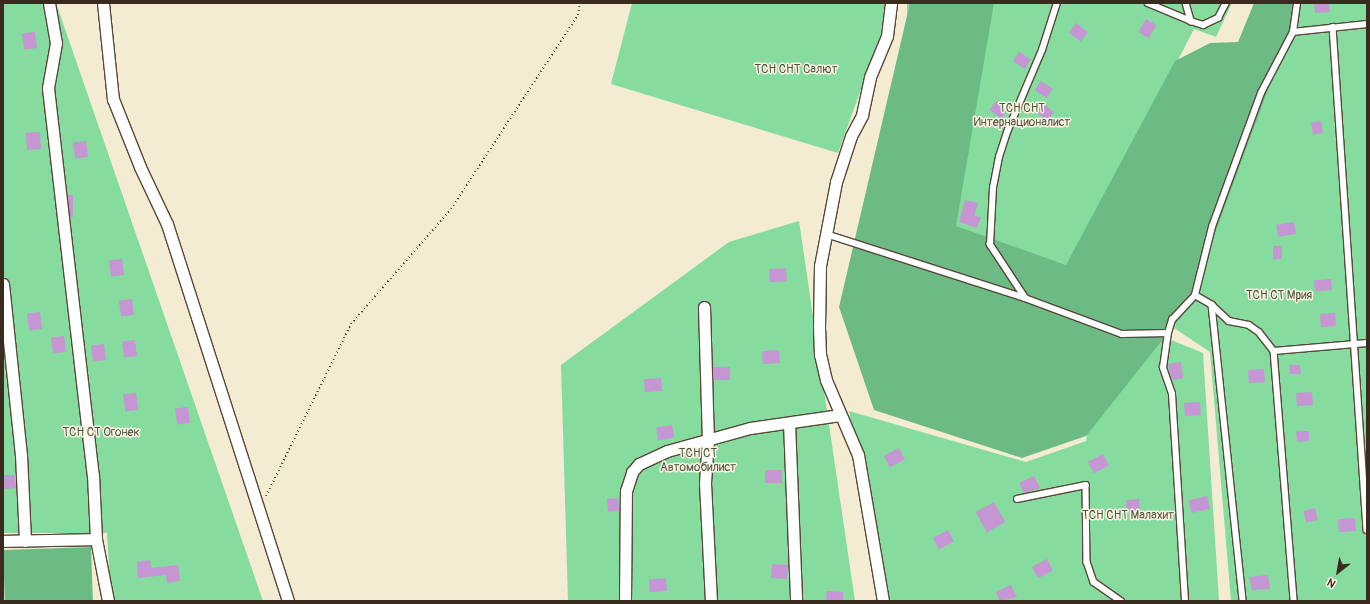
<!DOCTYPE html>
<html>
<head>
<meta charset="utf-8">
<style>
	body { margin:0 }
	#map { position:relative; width:1370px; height:604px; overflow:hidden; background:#f3ecd3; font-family:Pangolin,sans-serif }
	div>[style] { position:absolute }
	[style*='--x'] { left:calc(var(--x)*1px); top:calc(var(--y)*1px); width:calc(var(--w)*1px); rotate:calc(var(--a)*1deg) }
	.green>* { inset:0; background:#86db9e }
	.forest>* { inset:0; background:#6cbb85; transform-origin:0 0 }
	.building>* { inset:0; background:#c595d4; transform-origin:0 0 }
	.path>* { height:2px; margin-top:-1px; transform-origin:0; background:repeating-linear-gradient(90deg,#574739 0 1px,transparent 0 4px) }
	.roads { filter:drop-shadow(1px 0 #574739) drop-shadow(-1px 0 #574739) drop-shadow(0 1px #574739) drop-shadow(0 -1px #574739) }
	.lane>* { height:5.5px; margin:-2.75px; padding:0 2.75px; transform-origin:2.75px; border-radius:2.75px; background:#fff }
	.street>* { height:11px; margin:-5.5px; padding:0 5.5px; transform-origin:5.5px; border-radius:5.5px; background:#fff }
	span { translate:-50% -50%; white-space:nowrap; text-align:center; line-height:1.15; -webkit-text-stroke:3px #fcf5e5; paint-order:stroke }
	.park-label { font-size:12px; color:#4e563e }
	.frame { position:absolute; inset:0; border:4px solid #3b2a1e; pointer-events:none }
	.north { position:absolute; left:1318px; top:552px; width:40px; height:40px; -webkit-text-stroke:3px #fcf5e5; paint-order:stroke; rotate:211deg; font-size:11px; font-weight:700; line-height:16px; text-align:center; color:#3b2a1e }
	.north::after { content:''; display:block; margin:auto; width:14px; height:18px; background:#3b2a1e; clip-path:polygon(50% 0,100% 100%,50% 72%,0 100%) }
</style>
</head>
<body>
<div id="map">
	<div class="green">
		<div style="clip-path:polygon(3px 3px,56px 3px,263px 601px,111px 601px,107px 533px,3px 533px)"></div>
		<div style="clip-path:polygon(632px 3px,885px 3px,881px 34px,838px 153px,611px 84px)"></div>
		<div style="clip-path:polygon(907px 3px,1232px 3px,1216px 37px,1194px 29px,1069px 271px,910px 238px)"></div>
		<div style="clip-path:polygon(1293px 3px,1367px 3px,1367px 601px,1231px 601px,1210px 352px,1174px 328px)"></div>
		<div style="clip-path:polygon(799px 221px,855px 601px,568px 601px,561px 365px,729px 242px)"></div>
		<div style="clip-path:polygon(1103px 312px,1203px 353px,1219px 601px,880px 601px,849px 411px,1026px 462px,1086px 441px)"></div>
	</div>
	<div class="forest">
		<div style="clip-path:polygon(910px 3px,994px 3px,956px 226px,1066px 265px,1175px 61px,1210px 43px,1238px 42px,1254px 3px,1300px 3px,1187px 309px,1086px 436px,1022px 458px,874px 410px,839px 307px)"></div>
		<div style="left:91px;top:547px;width:54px;height:88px;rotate:88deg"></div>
	</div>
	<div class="building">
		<div style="clip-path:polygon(1314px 3px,1329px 3px,1330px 12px,1315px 13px)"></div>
		<div style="left:1146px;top:19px;width:12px;height:15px;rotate:31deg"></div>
		<div style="left:1076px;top:23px;width:15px;height:12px;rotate:37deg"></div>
		<div style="left:35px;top:32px;width:16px;height:13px;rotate:83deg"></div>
		<div style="left:1019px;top:52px;width:14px;height:11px;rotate:34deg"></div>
		<div style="left:1041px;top:81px;width:14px;height:11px;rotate:34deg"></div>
		<div style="left:996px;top:101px;width:15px;height:11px;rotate:37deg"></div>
		<div style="left:1042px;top:103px;width:15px;height:11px;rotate:37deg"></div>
		<div style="left:1321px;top:121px;width:12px;height:10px;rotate:81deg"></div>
		<div style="left:40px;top:132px;width:17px;height:14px;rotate:87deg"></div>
		<div style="left:86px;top:141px;width:16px;height:13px;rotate:83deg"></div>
		<div style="left:68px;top:195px;width:5px;height:22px"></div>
		<div style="clip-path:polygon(965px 200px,978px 203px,974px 216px,981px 217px,977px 228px,959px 222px)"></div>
		<div style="left:1294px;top:222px;width:12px;height:18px;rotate:81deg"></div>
		<div style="left:1273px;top:246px;width:9px;height:13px"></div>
		<div style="left:122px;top:259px;width:16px;height:13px;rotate:83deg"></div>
		<div style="left:786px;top:268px;width:13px;height:17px;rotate:86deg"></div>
		<div style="left:1331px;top:279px;width:11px;height:17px;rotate:85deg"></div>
		<div style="left:132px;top:299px;width:16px;height:13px;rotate:83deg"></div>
		<div style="left:40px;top:312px;width:17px;height:13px;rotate:83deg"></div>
		<div style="left:1335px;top:313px;width:13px;height:15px;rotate:86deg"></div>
		<div style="left:64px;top:336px;width:16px;height:13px;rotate:83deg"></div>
		<div style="left:135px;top:340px;width:16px;height:13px;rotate:83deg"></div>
		<div style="left:104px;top:344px;width:16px;height:13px;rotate:83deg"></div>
		<div style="left:779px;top:350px;width:13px;height:17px;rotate:86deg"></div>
		<div style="clip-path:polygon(1181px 362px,1183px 378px,1172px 380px,1168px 364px)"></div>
		<div style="clip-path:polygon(1289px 365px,1300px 365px,1301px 374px,1290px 374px)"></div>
		<div style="left:713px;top:367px;width:17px;height:13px"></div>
		<div style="left:1264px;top:369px;width:13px;height:16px;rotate:86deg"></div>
		<div style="left:661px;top:378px;width:13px;height:17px;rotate:86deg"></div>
		<div style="left:1312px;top:392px;width:13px;height:16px;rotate:86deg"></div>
		<div style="left:136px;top:393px;width:17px;height:13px;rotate:83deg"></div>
		<div style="left:1200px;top:402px;width:13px;height:16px;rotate:86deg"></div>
		<div style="left:188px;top:407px;width:16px;height:13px;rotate:83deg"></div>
		<div style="left:672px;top:425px;width:13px;height:16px;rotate:81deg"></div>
		<div style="clip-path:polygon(1296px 431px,1309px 431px,1309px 441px,1297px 442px)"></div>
		<div style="left:899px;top:448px;width:13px;height:17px;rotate:63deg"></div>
		<div style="left:1103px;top:454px;width:13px;height:17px;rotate:63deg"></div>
		<div style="left:765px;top:470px;width:17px;height:13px"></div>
		<div style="clip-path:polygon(4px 475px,15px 475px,16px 488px,4px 489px)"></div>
		<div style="clip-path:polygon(1034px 476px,1040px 488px,1024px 493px,1019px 483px)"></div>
		<div style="left:1207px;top:496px;width:13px;height:19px;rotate:77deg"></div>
		<div style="left:618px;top:498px;width:13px;height:11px;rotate:86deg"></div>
		<div style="left:1139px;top:499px;width:12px;height:13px;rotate:85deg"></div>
		<div style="left:994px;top:502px;width:23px;height:21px;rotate:61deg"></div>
		<div style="left:1315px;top:508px;width:12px;height:12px;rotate:76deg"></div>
		<div style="left:1355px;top:518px;width:13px;height:17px;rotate:86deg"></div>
		<div style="left:948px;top:530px;width:13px;height:17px;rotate:63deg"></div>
		<div style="left:1047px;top:559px;width:13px;height:17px;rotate:63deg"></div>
		<div style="clip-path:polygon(150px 560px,151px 568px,178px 565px,180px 581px,167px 583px,166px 575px,138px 578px,137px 562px)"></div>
		<div style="left:772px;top:564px;width:16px;height:14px;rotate:4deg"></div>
		<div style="clip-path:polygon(1268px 575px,1270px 589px,1252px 590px,1249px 577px)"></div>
		<div style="left:666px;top:578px;width:13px;height:17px;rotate:86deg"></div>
		<div style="clip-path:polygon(1011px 585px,1017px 597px,1000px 601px,996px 592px)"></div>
		<div style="clip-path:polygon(827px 591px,843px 592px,843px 601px,826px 601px)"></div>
	</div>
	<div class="path">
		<div style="--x:266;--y:496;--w:192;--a:-63.7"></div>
		<div style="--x:351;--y:324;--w:152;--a:-49"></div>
		<div style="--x:451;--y:209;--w:232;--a:-56.8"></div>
		<div style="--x:578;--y:15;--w:12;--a:-81"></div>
	</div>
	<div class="roads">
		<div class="lane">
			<div style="--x:1148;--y:3;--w:47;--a:22.7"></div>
			<div style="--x:1186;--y:3;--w:19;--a:74"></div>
			<div style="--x:1191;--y:21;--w:13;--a:18"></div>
			<div style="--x:1203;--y:25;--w:17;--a:-25"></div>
			<div style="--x:1218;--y:18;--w:17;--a:-62"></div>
			<div style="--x:1333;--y:27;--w:504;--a:86.13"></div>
			<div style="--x:1293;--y:32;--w:74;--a:-6.2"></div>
			<div style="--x:826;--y:234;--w:209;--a:17.8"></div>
			<div style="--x:1025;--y:298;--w:103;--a:20.4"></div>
			<div style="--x:1122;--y:334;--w:46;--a:-1.2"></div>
			<div style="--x:1195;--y:295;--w:20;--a:30"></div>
			<div style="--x:1212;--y:305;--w:23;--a:43"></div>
			<div style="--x:1229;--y:321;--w:20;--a:11"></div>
			<div style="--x:1249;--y:325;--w:12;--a:35"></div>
			<div style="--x:1259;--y:332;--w:24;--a:52"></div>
			<div style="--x:1274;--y:351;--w:251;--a:85.4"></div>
			<div style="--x:1025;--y:298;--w:64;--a:-123.4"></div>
			<div style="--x:990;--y:245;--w:57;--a:-87"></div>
			<div style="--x:993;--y:188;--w:32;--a:-79"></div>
			<div style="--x:999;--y:157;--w:28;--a:-72"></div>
			<div style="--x:1008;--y:130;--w:87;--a:-67"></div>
			<div style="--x:1042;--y:50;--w:49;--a:-72.3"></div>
			<div style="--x:1212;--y:305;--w:298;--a:84"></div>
			<div style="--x:1274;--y:351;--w:93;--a:-4.9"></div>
			<div style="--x:1017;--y:499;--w:70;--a:-11.5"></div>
			<div style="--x:1086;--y:485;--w:77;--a:89.3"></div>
			<div style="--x:1087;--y:562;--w:21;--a:71"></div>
			<div style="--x:1094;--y:582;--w:33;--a:35"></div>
			<div style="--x:1185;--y:601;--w:207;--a:-93.6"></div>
			<div style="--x:1172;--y:394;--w:28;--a:-109"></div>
			<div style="--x:1163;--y:368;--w:35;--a:-82"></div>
			<div style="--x:1168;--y:333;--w:14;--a:-73"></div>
			<div style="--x:1172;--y:320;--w:34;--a:-47"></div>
			<div style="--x:1195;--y:295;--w:70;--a:-76"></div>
			<div style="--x:1212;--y:227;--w:143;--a:-69.9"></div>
			<div style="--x:1261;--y:93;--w:69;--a:-62.3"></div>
			<div style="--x:1293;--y:32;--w:29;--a:-82"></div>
		</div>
		<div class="street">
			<div style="--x:49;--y:3;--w:41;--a:80.1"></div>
			<div style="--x:56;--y:43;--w:46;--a:100.1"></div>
			<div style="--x:48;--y:88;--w:390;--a:83.4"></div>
			<div style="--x:93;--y:475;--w:64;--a:87.3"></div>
			<div style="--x:96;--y:539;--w:63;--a:79"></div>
			<div style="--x:103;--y:3;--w:97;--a:84.1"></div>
			<div style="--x:113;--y:99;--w:73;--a:68.3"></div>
			<div style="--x:140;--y:167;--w:63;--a:64.7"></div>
			<div style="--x:167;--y:224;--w:396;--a:72.2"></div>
			<div style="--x:3;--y:284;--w:172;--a:84"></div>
			<div style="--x:21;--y:455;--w:86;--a:87.3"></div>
			<div style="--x:704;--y:307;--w:132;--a:88.3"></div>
			<div style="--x:708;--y:439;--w:44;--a:93.9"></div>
			<div style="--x:705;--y:483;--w:118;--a:87.1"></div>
			<div style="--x:789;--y:423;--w:178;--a:87.7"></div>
			<div style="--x:3;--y:541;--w:93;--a:-1.2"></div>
			<div style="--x:625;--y:601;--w:110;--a:-89.5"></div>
			<div style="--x:626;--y:491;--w:20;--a:-72"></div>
			<div style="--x:632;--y:472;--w:11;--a:-49"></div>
			<div style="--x:639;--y:464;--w:31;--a:-25"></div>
			<div style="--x:667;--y:451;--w:86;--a:-15.5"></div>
			<div style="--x:750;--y:428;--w:91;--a:-8.2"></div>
			<div style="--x:883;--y:601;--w:148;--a:-99.7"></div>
			<div style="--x:858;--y:455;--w:82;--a:-113.1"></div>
			<div style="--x:826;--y:380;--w:26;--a:-103"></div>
			<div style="--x:820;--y:355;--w:26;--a:-92"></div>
			<div style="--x:819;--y:329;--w:63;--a:-89.1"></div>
			<div style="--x:820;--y:266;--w:86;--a:-79.2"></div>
			<div style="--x:836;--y:182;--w:48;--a:-71.9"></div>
			<div style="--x:851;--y:136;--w:24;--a:-62"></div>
			<div style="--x:862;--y:115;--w:39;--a:-78"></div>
			<div style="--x:870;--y:77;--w:44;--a:-67.5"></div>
			<div style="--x:887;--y:36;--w:33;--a:-83"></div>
		</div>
	</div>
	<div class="park-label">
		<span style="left:796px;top:70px">ТСН СНТ Салют</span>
		<span style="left:1022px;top:116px">ТСН СНТ<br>Интернационалист</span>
		<span style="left:1279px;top:296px">ТСН СТ Мрия</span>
		<span style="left:101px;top:433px">ТСН СТ Огонек</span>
		<span style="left:698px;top:461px">ТСН СТ<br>Автомобилист</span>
		<span style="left:1128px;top:516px">ТСН СНТ Малахит</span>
	</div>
	<div class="frame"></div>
	<div class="north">N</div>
</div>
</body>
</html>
